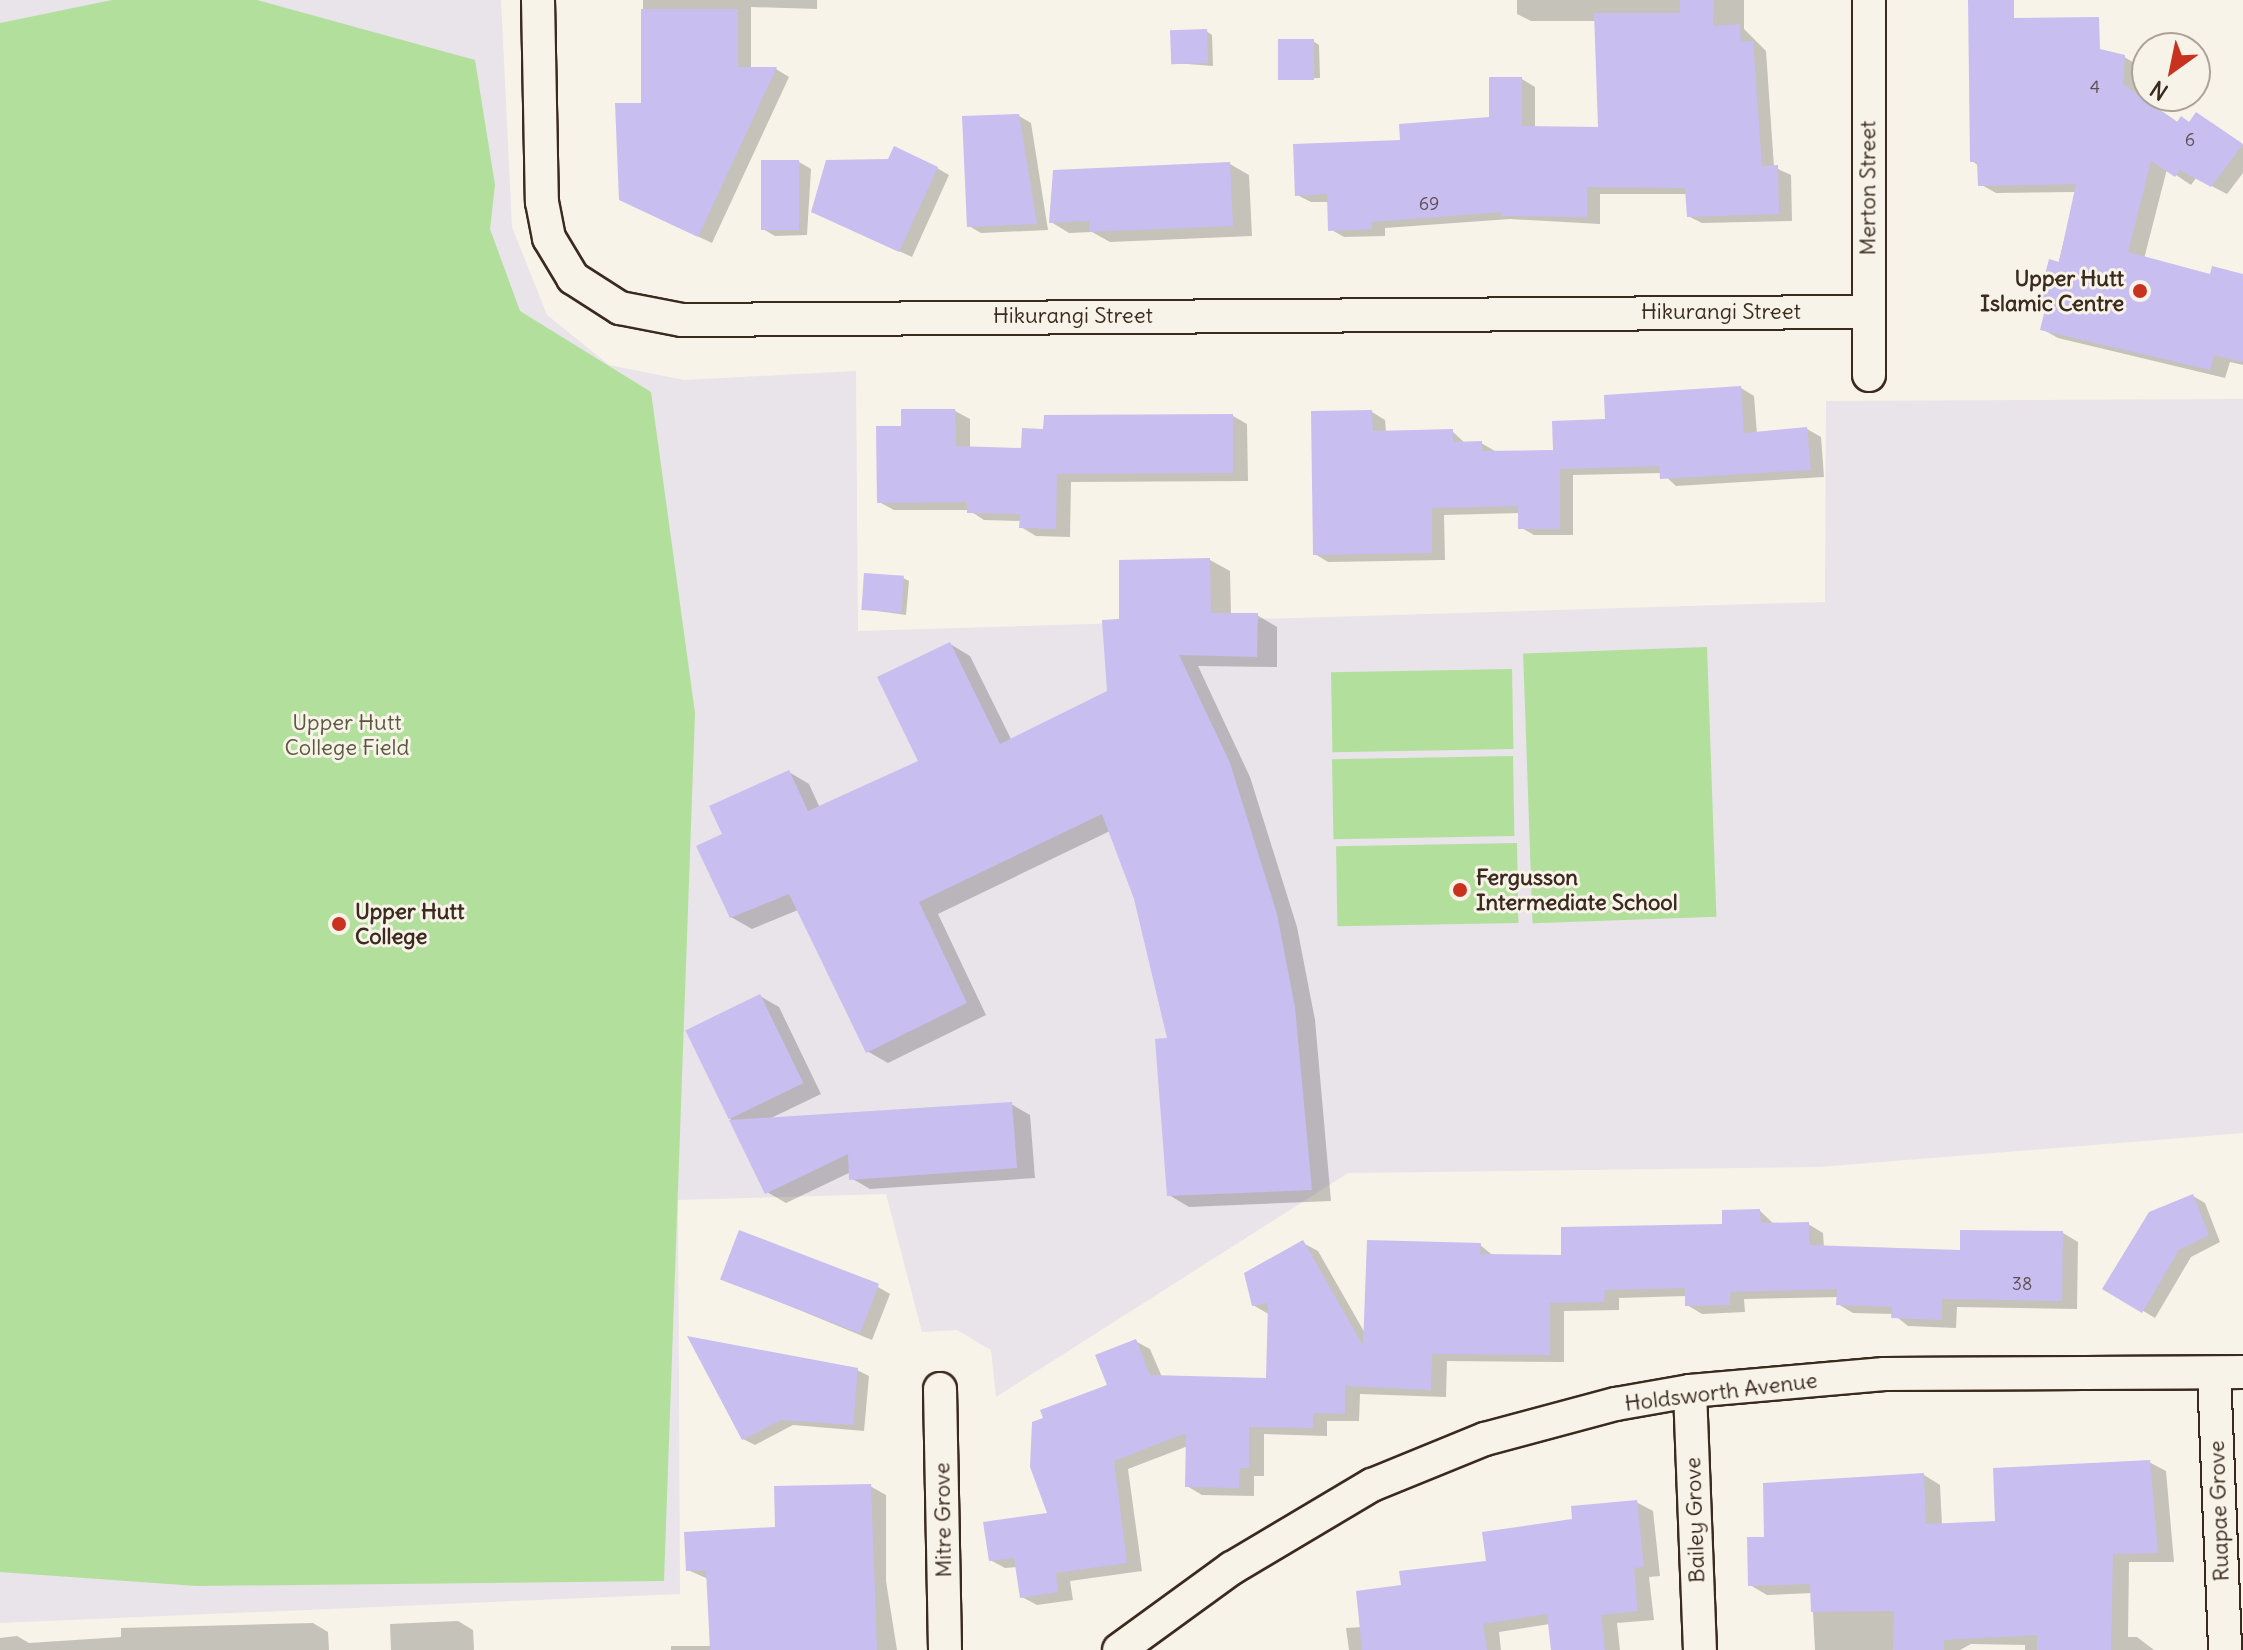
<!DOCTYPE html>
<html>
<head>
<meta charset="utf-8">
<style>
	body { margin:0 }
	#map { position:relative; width:2243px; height:1650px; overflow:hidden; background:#f7f3e8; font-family:Delius,sans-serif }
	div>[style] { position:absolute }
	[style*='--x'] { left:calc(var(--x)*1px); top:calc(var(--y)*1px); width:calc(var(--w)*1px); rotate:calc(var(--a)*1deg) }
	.built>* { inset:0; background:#e9e3ea }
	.green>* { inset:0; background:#b3df9c; transform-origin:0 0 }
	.shadow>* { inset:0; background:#0003 }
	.building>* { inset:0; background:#c9bef0; transform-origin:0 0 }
	.roads { filter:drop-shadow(2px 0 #3b2a1e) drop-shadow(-2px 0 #3b2a1e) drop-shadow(0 2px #3b2a1e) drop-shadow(0 -2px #3b2a1e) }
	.street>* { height:32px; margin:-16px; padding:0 16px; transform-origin:16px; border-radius:16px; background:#f7f3e8 }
	.dots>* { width:22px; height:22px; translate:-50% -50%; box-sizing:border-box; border:4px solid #f7f3e8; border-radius:50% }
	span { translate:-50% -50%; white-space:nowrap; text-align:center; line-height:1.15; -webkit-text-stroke:6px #f7f3e8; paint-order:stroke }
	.number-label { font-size:18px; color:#5e4f52 }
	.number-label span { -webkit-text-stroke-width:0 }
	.street-label { font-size:22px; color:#3b2a1e }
	.poi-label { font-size:22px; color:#3b2a1e; font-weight:700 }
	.right { translate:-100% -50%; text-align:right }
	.left { translate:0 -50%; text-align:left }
	.park-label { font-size:22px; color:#59573e }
	.north { position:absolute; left:2131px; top:32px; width:80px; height:80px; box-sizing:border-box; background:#f7f3e8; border:2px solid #aca397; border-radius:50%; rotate:213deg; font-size:22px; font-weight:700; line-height:32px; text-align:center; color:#3b2a1e }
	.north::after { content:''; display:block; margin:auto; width:28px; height:36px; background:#c8321e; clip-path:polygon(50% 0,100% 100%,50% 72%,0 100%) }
</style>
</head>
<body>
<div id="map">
	<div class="built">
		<div style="clip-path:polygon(0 0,501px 0,512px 227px,547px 315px,609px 365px,684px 380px,856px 371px,858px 631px,1825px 602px,1826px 401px,2243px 399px,2243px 1133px,1819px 1167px,1348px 1173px,996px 1397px,991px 1350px,957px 1330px,922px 1332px,886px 1194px,678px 1200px,680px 1594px,0 1623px)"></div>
	</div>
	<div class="green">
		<div style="clip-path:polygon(112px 0,257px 0,475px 60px,495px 185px,490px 229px,520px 311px,651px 392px,695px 713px,664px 1581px,197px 1586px,0 1572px,0 23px)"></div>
		<div style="left:1707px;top:647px;width:270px;height:184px;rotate:88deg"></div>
		<div style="left:1512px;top:669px;width:80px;height:181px;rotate:89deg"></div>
		<div style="left:1513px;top:756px;width:80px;height:181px;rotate:89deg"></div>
		<div style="left:1517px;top:843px;width:80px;height:181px;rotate:89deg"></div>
	</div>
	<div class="shadow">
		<div style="clip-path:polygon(643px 0,817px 0,817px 9px,751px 7px,751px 69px,776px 69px,789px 77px,712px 243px,635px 207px,643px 105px)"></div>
		<div style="clip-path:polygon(1517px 0,1744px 0,1744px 29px,1766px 51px,1774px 167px,1791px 175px,1792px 221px,1702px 223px,1688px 216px,1688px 194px,1600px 194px,1600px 224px,1510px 219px,1385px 228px,1385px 236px,1344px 237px,1330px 229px,1329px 202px,1311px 202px,1297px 195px,1402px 142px,1491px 119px,1522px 79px,1535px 87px,1535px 129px,1600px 129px,1596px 21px,1531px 21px,1517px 14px)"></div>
		<div style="clip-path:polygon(1206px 31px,1212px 35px,1213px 66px,1174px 63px)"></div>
		<div style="clip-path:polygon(1313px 41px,1319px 45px,1320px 78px,1280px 79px)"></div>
		<div style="clip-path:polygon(2124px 57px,2140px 66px,2138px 95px,2179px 123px,2212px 123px,2243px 145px,2243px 173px,2227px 194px,2196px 178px,2191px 185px,2167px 169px,2144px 259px,2211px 276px,2243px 276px,2243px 365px,2230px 362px,2225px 378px,2058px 338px,2042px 329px,2076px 192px,1996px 193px,1980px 184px,1979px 166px,1972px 161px)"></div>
		<div style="clip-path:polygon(1019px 116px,1031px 123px,1048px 230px,981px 233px,969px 226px)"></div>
		<div style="clip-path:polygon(799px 162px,811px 169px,807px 235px,775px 236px,763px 229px)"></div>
		<div style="clip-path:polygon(1230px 164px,1249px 175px,1252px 236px,1110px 242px,1092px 232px,1069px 233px,1051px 222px)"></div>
		<div style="clip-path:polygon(937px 168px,949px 175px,912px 257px,826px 218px)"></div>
		<div style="clip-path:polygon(1741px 388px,1754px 396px,1757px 434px,1807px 429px,1821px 437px,1824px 477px,1676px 486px,1662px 473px,1573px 475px,1573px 535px,1534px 535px,1520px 527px,1520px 513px,1444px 515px,1445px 560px,1328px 562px,1315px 554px,1372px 412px,1385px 420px,1386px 432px,1452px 431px,1466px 444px,1481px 443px,1495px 451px,1555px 452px,1607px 421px)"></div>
		<div style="clip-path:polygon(955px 411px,970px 419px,970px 448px,1023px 450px,1045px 431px,1233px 416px,1247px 424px,1248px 481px,1071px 482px,1070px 537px,1036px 536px,1021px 527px,1021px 521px,984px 520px,969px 510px,894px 510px,879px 502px,903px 428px)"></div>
		<div style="clip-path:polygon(1210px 560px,1230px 571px,1231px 615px,1257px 615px,1277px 627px,1277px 667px,1198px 666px,1250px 777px,1297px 927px,1315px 1020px,1331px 1201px,1189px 1207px,1169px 1195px,1169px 1040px,1136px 898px,1110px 831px,938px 914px,986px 1015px,888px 1063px,867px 1051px,798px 910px,752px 929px,731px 917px,725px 835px,789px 772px,809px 784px,820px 808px,921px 762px,950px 644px,970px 656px,1012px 741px,1109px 693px,1121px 620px)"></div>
		<div style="clip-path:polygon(903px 578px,909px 581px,906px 615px,863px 609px)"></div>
		<div style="clip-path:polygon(760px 996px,779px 1007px,821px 1094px,769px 1119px,1011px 1104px,1030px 1115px,1035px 1178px,870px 1189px,851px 1178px,851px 1172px,786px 1203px,767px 1192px,730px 1118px)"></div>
		<div style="clip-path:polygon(2193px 1196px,2205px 1203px,2220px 1242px,2191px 1257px,2155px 1318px,2105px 1288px)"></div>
		<div style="clip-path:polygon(1760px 1211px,1775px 1225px,1808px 1224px,1823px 1233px,1824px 1248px,1962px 1252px,2063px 1233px,2078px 1242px,2077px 1309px,1957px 1307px,1956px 1328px,1908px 1326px,1893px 1314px,1853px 1313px,1838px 1304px,1839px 1297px,1744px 1299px,1745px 1312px,1702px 1314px,1687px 1305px,1687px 1296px,1619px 1298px,1619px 1310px,1564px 1311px,1564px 1362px,1447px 1361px,1446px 1397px,1360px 1394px,1359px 1421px,1327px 1421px,1327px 1436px,1264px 1434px,1264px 1476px,1254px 1476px,1254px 1496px,1202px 1495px,1187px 1486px,1188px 1446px,1128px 1469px,1142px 1571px,1070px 1581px,1073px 1600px,1037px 1605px,1022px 1597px,1017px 1567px,1005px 1568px,990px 1560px,1050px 1515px,1135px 1341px,1150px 1349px,1162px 1377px,1268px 1380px,1270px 1315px,1253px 1305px,1303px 1243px,1318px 1251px,1366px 1335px,1480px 1245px,1495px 1257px,1563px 1257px,1724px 1226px)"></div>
		<div style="clip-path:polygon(722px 1278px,878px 1287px,890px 1294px,872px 1340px)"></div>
		<div style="clip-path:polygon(857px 1370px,869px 1376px,864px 1431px,793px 1425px,755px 1445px,743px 1439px)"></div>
		<div style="clip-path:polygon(2149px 1462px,2166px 1471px,2174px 1562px,2129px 1562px,2128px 1637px,2137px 1637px,2154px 1650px,2025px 1650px,2025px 1645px,1971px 1644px,1960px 1650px,1815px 1650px,1812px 1593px,1767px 1595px,1750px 1585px,1766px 1539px,1924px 1475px,1940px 1485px,1942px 1525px,1997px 1523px)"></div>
		<div style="clip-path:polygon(870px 1486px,886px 1495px,886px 1581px,897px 1650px,671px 1650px,671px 1646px,711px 1646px,708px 1579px,688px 1570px)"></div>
		<div style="clip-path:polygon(1636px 1502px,1653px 1511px,1660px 1576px,1649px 1577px,1654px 1620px,1617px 1623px,1620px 1650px,1553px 1650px,1550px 1624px,1499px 1632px,1501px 1650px,1349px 1650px,1346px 1628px,1362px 1627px,1403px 1587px,1489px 1562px,1574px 1520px)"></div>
		<div style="clip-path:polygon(458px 1621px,473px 1630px,474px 1650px,391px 1650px,390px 1624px)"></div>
		<div style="clip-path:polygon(313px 1623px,328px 1632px,329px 1650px,0 1650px,0 1638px,17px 1636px,29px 1643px,121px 1637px,121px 1628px)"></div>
	</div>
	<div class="building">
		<div style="clip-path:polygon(1680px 0,1714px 0,1713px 26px,1740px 24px,1741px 42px,1753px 41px,1762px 166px,1778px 165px,1779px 214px,1687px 217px,1685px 188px,1587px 187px,1587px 217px,1501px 216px,1502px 212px,1372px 222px,1372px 229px,1328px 231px,1327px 194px,1295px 196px,1293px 144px,1400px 140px,1399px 124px,1489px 117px,1489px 77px,1522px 77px,1522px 126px,1598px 127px,1594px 13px,1680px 13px)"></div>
		<div style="clip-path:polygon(1968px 0,2014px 0,2014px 18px,2099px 17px,2100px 49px,2125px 55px,2123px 84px,2177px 122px,2181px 116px,2189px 122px,2196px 112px,2243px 144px,2211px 187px,2180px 170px,2175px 177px,2151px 161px,2128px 252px,2210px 274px,2212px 266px,2243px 274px,2243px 362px,2214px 355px,2210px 370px,2040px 330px,2046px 305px,2038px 302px,2049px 259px,2059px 262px,2076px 184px,1978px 186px,1977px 162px,1970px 162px)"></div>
		<div style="clip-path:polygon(641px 9px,738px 9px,738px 67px,777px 67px,698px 237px,619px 200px,615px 103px,641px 103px)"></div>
		<div style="left:1207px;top:29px;width:34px;height:37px;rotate:88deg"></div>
		<div style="left:1278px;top:39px;width:36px;height:41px"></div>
		<div style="clip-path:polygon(1019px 114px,1037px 224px,967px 227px,962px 116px)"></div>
		<div style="clip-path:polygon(894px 146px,938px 167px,899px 252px,811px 212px,826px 160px,888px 159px)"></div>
		<div style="left:761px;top:160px;width:38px;height:70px"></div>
		<div style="clip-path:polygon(1230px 162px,1233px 226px,1089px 232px,1089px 221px,1049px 223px,1053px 170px)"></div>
		<div style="clip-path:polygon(1741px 386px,1744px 433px,1807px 427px,1811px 470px,1660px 479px,1659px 466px,1560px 469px,1560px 529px,1518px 529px,1518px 506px,1432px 508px,1432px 553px,1313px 555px,1311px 411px,1372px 410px,1373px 431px,1453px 429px,1453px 442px,1482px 441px,1482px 451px,1553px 450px,1552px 421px,1605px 419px,1604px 395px)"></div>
		<div style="clip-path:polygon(901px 409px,955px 409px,956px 446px,1021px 448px,1022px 428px,1043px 429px,1044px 415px,1233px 414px,1233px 473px,1057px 474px,1056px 529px,1019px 528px,1020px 514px,967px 513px,967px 502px,877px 503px,876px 426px,901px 426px)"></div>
		<div style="clip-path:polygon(1210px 558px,1211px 613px,1258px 613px,1257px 657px,1179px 655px,1230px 763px,1277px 914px,1295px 1007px,1312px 1190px,1167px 1196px,1155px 1039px,1167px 1038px,1134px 899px,1102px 814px,919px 902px,967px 1003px,866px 1053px,789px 894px,730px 918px,696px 846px,722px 834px,709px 806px,789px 770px,808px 811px,918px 761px,877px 677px,950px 642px,1000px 744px,1107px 691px,1102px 620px,1119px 619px,1119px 560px)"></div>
		<div style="left:864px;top:573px;width:40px;height:37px;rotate:4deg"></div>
		<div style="left:760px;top:994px;width:99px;height:83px;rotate:64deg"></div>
		<div style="clip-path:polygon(1012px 1102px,1017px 1168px,849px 1180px,848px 1154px,765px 1194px,729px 1120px)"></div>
		<div style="clip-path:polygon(2193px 1194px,2209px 1235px,2179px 1250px,2142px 1313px,2102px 1289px,2149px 1212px)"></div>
		<div style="clip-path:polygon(1760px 1209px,1761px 1223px,1809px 1222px,1809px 1245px,1960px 1250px,1960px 1230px,2063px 1231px,2062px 1301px,1942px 1299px,1942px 1320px,1891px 1318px,1892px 1307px,1836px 1305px,1837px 1289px,1730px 1292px,1730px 1305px,1685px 1306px,1685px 1288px,1605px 1290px,1604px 1302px,1550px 1303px,1550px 1355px,1432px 1354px,1431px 1390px,1345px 1386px,1345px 1414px,1313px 1413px,1313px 1428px,1249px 1427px,1249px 1468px,1240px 1468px,1239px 1488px,1185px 1487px,1186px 1433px,1114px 1461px,1127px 1563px,1056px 1573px,1058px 1592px,1020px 1598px,1014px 1558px,989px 1561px,983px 1522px,1047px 1513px,1030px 1467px,1032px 1422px,1043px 1418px,1040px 1410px,1107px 1385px,1095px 1355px,1136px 1339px,1150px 1375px,1266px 1378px,1268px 1303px,1252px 1306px,1244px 1273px,1303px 1240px,1363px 1346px,1367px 1240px,1481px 1243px,1480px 1254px,1561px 1255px,1561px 1227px,1722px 1224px,1722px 1210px)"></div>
		<div style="left:739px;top:1230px;width:150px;height:53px;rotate:21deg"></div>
		<div style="clip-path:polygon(687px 1336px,858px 1368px,853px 1425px,781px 1420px,742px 1440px)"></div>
		<div style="clip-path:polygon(2150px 1460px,2158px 1553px,2113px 1554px,2111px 1650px,2037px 1650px,2037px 1635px,1944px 1640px,1944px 1650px,1893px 1650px,1894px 1611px,1811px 1612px,1810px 1584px,1748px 1586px,1747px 1537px,1764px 1537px,1763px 1483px,1924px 1473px,1926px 1524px,1995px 1521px,1993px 1468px)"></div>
		<div style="clip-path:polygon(871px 1484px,877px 1650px,710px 1650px,706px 1570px,686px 1571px,684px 1532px,775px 1527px,774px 1486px)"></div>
		<div style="clip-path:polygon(1637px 1500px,1644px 1567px,1634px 1568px,1638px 1611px,1601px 1615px,1605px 1650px,1551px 1650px,1547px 1614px,1483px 1624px,1487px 1650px,1362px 1650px,1356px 1591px,1401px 1585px,1399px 1571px,1486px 1561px,1482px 1532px,1572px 1519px,1571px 1506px)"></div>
	</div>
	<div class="roads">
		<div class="street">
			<div style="--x:538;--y:0;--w:202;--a:88.9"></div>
			<div style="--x:542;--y:202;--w:37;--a:79"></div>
			<div style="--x:549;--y:238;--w:47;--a:59"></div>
			<div style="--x:573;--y:278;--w:56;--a:32.6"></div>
			<div style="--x:620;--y:308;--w:63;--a:11"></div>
			<div style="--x:682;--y:320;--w:1186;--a:-0.39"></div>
			<div style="--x:1869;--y:375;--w:375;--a:-90"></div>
			<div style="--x:2214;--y:1373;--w:277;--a:87.7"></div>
			<div style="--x:940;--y:1389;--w:261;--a:88.9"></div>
			<div style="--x:1690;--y:1391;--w:259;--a:87.8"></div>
			<div style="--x:1119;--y:1650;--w:140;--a:-36"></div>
			<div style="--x:1232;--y:1568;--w:163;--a:-30.7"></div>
			<div style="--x:1372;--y:1485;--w:122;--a:-22.2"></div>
			<div style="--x:1485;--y:1439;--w:136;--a:-15"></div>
			<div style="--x:1616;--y:1404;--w:75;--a:-10"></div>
			<div style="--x:1690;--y:1391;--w:195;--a:-5"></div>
			<div style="--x:1884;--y:1374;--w:359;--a:-0.3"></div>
		</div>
	</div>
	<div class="dots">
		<div style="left:2140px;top:291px;background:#c8321e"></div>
		<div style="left:1460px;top:890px;background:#c8321e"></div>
		<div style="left:339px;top:924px;background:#c8321e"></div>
	</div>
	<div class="number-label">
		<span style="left:2095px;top:87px">4</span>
		<span style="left:2190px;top:140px">6</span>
		<span style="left:1429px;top:204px">69</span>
		<span style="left:2022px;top:1284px">38</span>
	</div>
	<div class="street-label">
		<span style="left:1868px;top:188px;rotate:-90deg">Merton Street</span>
		<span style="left:1721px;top:312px">Hikurangi Street</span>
		<span style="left:1073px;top:316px">Hikurangi Street</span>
		<span style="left:1721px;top:1392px;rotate:-7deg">Holdsworth Avenue</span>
		<span style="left:2219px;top:1511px;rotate:-92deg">Ruapae Grove</span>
		<span style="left:943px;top:1520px;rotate:-91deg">Mitre Grove</span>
		<span style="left:1695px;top:1520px;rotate:-92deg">Bailey Grove</span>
	</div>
	<div class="poi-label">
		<span class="right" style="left:2124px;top:291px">Upper Hutt<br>Islamic Centre</span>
		<span class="left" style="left:1476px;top:890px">Fergusson<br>Intermediate School</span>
		<span class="left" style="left:355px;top:924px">Upper Hutt<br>College</span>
	</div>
	<div class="park-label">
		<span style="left:347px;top:735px">Upper Hutt<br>College Field</span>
	</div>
	<div class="north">N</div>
</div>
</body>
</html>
